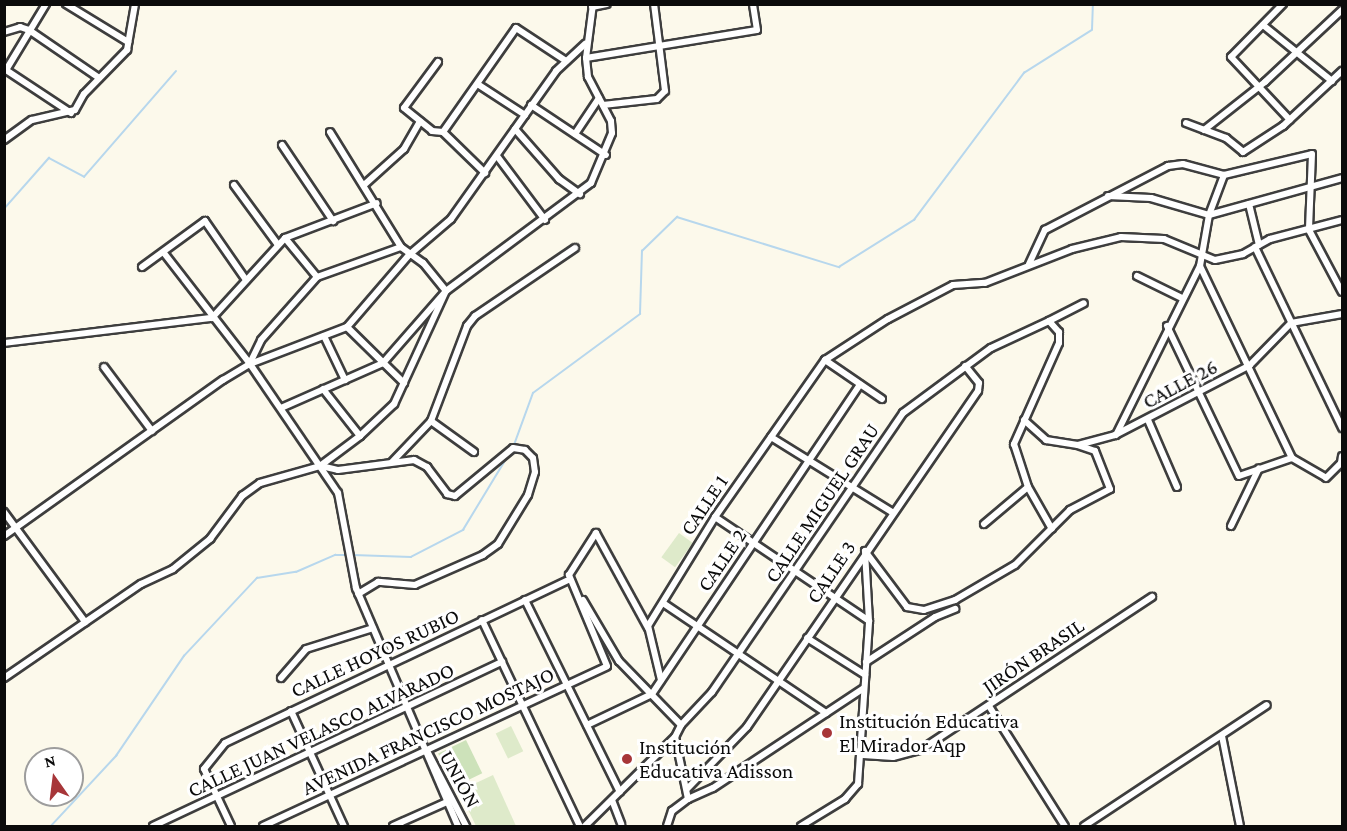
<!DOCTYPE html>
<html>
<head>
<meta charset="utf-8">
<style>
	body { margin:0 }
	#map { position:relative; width:1347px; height:831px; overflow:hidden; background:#fcf9eb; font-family:"Crimson Pro",serif }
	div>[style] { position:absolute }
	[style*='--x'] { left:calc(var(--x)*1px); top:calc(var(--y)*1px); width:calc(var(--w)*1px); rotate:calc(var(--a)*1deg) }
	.green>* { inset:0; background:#cde2ba; transform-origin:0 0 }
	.pitch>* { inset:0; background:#deeaca; transform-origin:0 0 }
	.stream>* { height:1.5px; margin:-0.75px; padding:0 0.75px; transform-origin:0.75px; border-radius:0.75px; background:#b7d7ed }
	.roads { filter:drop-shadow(2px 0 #3e3e3e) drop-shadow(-2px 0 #3e3e3e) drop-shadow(0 2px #3e3e3e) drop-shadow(0 -2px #3e3e3e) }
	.minor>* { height:6px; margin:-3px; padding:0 3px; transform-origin:3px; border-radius:3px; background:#fff }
	.dots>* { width:16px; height:16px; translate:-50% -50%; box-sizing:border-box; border:3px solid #fff; border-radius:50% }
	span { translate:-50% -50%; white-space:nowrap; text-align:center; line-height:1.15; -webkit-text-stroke:6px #fff; paint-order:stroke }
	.street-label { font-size:21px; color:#0b0b0b }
	.poi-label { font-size:21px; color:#0b0b0b }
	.left { translate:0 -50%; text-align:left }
	.frame { position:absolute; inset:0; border:6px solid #0b0b0b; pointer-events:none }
	.north { position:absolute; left:24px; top:747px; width:60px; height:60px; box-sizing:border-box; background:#fff; border:2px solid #9d9d9d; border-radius:50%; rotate:346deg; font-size:16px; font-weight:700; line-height:24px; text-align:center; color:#0b0b0b }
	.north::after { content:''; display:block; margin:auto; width:21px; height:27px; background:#a73639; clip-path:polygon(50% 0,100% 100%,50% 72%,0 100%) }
</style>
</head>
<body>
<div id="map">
	<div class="green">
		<div style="left:466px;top:740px;width:37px;height:31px;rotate:64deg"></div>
	</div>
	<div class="pitch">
		<div style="left:679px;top:533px;width:17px;height:30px;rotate:36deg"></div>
		<div style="left:511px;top:726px;width:28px;height:17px;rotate:64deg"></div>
		<div style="clip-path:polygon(493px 775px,516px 826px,476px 826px,459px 791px)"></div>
	</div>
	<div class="stream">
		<div style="--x:4;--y:209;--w:68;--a:-48.6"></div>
		<div style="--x:49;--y:158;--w:40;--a:28"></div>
		<div style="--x:84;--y:177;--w:140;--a:-49"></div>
		<div style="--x:514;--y:445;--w:55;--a:-69.9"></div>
		<div style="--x:533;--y:393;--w:133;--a:-36.4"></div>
		<div style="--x:640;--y:314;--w:63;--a:-88.2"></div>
		<div style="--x:642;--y:251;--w:49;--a:-44.2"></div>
		<div style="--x:677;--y:217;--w:170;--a:17.2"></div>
		<div style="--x:839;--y:267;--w:89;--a:-32.1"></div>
		<div style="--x:914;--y:220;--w:184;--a:-53.2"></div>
		<div style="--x:1024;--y:73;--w:80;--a:-32.3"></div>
		<div style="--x:1092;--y:30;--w:26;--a:-88"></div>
		<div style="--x:353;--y:555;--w:58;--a:2"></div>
		<div style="--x:411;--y:557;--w:59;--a:-27.4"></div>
		<div style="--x:463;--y:530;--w:89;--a:-58.8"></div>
		<div style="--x:51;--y:826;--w:96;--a:-47.1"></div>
		<div style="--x:116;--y:756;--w:121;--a:-55.8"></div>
		<div style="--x:184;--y:656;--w:107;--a:-46.9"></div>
		<div style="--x:257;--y:578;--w:39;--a:-9"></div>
		<div style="--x:296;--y:572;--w:43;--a:-23.6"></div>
		<div style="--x:335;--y:555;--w:13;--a:0"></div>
	</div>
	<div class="roads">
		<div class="minor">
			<div style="--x:46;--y:4;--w:77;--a:121.2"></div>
			<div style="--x:6;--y:70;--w:78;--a:33.5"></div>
			<div style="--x:66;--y:4;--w:73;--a:31.5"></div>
			<div style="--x:1283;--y:4;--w:74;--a:134.5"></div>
			<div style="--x:1231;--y:57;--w:86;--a:46.9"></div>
			<div style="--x:592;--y:7;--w:15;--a:-11"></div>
			<div style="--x:1263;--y:25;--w:89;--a:39.1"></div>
			<div style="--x:4;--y:32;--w:17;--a:-17"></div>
			<div style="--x:20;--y:27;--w:9;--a:18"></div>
			<div style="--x:29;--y:30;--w:85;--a:34.4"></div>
			<div style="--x:586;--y:58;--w:173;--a:-9.3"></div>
			<div style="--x:757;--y:30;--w:26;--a:-99"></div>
			<div style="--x:438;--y:62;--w:57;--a:126.5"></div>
			<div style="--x:404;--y:108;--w:36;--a:39"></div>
			<div style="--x:432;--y:131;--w:11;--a:5"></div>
			<div style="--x:443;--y:132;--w:59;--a:44.3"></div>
			<div style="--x:479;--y:85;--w:55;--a:33.1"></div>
			<div style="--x:531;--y:105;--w:90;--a:33.7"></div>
			<div style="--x:603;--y:105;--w:54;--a:-6.3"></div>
			<div style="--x:657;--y:99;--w:11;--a:-45"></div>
			<div style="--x:665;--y:91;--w:88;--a:-97.2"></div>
			<div style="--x:1186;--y:123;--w:43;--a:20.6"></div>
			<div style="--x:1226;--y:138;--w:22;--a:39"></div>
			<div style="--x:1243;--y:152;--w:48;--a:-33"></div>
			<div style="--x:1283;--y:126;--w:81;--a:-43"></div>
			<div style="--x:515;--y:129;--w:67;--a:48.7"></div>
			<div style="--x:559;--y:179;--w:26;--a:36"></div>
			<div style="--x:1204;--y:130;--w:78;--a:-38.2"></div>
			<div style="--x:1265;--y:82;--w:105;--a:-43.1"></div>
			<div style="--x:443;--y:132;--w:127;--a:-54.9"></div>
			<div style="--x:516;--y:28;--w:60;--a:33.4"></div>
			<div style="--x:575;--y:134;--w:43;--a:-56.3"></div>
			<div style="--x:4;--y:140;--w:34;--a:-36"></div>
			<div style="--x:32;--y:120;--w:44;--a:-13.1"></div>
			<div style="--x:75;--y:110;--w:18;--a:-61"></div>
			<div style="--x:84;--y:94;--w:62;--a:-45.7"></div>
			<div style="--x:127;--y:50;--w:47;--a:-80.1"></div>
			<div style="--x:282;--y:145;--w:92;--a:56.1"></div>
			<div style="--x:497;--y:156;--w:80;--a:53.1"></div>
			<div style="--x:234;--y:185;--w:74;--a:53.7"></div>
			<div style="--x:364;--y:185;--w:54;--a:-42"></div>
			<div style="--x:404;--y:149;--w:32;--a:-60"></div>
			<div style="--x:1108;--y:196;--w:43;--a:2.7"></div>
			<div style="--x:1151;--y:198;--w:60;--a:16.3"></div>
			<div style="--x:1209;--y:215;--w:138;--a:-15.5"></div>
			<div style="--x:1249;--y:204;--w:42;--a:76.3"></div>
			<div style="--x:285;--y:238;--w:50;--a:50.6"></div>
			<div style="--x:1255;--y:247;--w:201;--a:64.3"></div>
			<div style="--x:164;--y:253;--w:140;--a:52.2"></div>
			<div style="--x:250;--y:364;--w:156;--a:55.7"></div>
			<div style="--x:338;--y:493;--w:97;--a:79.3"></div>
			<div style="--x:356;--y:588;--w:259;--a:66.8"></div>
			<div style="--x:1029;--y:264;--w:38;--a:-65"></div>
			<div style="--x:1045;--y:230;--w:139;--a:-27.5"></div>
			<div style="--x:1168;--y:166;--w:15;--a:-8"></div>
			<div style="--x:1183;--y:164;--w:42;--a:15"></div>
			<div style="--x:1224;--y:175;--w:90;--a:-13.4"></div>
			<div style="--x:1312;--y:154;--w:76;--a:92.3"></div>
			<div style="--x:1309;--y:230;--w:70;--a:62"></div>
			<div style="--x:1200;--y:266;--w:213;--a:64.4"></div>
			<div style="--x:142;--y:267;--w:78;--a:-36.1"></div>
			<div style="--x:205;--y:221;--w:72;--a:55.2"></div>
			<div style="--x:1137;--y:276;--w:50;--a:26.1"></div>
			<div style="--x:1049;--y:321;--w:39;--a:-27"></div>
			<div style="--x:1167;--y:326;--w:166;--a:64.4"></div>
			<div style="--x:1239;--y:476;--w:56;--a:-18.8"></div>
			<div style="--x:1292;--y:458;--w:39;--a:30"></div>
			<div style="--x:1326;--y:478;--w:21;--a:-45"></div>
			<div style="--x:1341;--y:463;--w:7;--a:-82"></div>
			<div style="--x:347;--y:327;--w:80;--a:44.5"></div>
			<div style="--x:324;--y:336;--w:49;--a:64.5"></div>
			<div style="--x:4;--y:343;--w:209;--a:-6.9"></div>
			<div style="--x:212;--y:318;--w:108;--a:-47.6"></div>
			<div style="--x:285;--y:238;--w:98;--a:-20.8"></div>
			<div style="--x:825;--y:360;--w:69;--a:34.4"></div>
			<div style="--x:250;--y:363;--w:25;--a:-64"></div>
			<div style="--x:261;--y:340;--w:84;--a:-48.4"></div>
			<div style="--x:317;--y:277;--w:89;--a:-19.7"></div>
			<div style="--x:104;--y:367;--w:80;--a:53.1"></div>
			<div style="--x:323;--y:389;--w:60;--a:51.8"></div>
			<div style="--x:281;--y:408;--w:111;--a:-23.8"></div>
			<div style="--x:383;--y:363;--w:96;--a:-48.8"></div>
			<div style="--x:446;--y:291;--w:36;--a:-129"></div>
			<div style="--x:423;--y:263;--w:27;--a:-144"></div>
			<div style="--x:401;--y:247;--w:135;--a:-121.7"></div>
			<div style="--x:1024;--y:420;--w:30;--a:42"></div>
			<div style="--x:1046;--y:440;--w:32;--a:9"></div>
			<div style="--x:1078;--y:445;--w:38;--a:-15"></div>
			<div style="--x:1115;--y:435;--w:152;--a:-27.4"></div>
			<div style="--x:1250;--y:365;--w:59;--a:-45.7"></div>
			<div style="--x:1291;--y:323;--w:52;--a:-10"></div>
			<div style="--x:1148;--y:420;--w:73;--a:66.6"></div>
			<div style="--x:431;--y:421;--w:53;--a:35.8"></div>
			<div style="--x:1116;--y:435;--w:189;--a:-63.6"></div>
			<div style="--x:1200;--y:266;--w:52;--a:-80"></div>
			<div style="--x:1209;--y:215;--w:43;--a:-69.4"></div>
			<div style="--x:771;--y:437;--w:142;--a:31.8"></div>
			<div style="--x:392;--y:462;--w:57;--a:-46.4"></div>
			<div style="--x:431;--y:421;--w:102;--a:-69.2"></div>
			<div style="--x:467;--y:326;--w:13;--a:-51"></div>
			<div style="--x:475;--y:316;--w:121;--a:-34.2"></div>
			<div style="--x:321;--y:466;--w:17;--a:13"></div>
			<div style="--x:338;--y:470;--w:77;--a:-7.5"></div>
			<div style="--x:414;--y:460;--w:15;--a:28"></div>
			<div style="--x:427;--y:467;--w:34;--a:53"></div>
			<div style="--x:447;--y:494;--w:8;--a:14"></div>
			<div style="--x:455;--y:496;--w:75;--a:-39.6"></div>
			<div style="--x:513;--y:448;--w:12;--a:9"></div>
			<div style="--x:525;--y:450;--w:11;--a:45"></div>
			<div style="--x:533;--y:458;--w:14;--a:82"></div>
			<div style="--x:535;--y:472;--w:24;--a:107"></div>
			<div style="--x:528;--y:495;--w:57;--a:121.5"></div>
			<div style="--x:498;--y:544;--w:19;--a:144"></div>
			<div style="--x:483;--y:555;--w:74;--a:156.2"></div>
			<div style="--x:415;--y:585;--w:37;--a:-175"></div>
			<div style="--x:378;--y:582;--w:23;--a:149"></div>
			<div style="--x:4;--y:512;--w:137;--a:53.6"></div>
			<div style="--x:715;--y:517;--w:186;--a:34"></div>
			<div style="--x:984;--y:524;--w:57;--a:-40.1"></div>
			<div style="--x:1231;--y:526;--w:64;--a:-64.2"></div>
			<div style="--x:4;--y:536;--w:269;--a:-35.5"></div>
			<div style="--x:223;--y:380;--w:31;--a:-31"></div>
			<div style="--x:250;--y:364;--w:104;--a:-20.9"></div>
			<div style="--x:347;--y:327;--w:95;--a:-49.3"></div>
			<div style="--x:409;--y:255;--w:55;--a:-40.6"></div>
			<div style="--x:451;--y:219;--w:181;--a:-54.6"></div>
			<div style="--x:556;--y:71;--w:40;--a:-43"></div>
			<div style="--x:865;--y:551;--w:70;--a:53.1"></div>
			<div style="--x:907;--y:607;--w:17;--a:10"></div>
			<div style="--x:924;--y:610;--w:33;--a:-18"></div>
			<div style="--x:955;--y:600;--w:69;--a:-30.3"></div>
			<div style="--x:1015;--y:565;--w:78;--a:-45"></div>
			<div style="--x:1070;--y:510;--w:45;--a:-27.7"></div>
			<div style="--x:1110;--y:489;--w:41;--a:-111.5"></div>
			<div style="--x:1095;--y:451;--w:18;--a:-161"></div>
			<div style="--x:525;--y:600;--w:214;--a:63.7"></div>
			<div style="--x:583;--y:600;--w:71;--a:59.5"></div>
			<div style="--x:619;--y:661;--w:89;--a:45.9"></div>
			<div style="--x:663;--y:603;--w:197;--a:34"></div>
			<div style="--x:482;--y:620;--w:228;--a:64.6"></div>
			<div style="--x:807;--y:638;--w:69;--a:32.5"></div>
			<div style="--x:866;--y:662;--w:82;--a:-33.1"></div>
			<div style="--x:935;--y:617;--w:22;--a:-22"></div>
			<div style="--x:4;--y:678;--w:166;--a:-34.5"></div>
			<div style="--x:141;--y:584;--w:35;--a:-25"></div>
			<div style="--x:173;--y:569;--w:48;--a:-39"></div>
			<div style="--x:210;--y:539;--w:54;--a:-53.3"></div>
			<div style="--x:242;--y:496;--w:22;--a:-36"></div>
			<div style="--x:260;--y:483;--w:62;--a:-15.8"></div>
			<div style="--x:320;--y:466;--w:50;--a:-36.9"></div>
			<div style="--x:360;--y:436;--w:47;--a:-43.3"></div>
			<div style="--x:394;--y:404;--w:124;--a:-65.3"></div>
			<div style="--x:446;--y:291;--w:181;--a:-36.7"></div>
			<div style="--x:591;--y:183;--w:54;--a:-67.2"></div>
			<div style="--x:612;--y:133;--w:12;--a:-95"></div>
			<div style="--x:611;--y:121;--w:50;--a:-117.6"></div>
			<div style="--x:588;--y:77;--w:19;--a:-96"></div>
			<div style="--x:586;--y:58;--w:54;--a:-82.6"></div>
			<div style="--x:281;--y:678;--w:38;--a:-49"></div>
			<div style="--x:306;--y:649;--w:70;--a:-17.4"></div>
			<div style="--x:661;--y:680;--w:56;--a:-103.5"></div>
			<div style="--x:648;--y:626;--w:128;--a:-58.4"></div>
			<div style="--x:715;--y:517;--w:192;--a:-55"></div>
			<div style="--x:825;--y:360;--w:75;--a:-33.1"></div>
			<div style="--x:888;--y:319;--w:73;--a:-27.6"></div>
			<div style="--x:953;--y:285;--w:32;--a:-4"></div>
			<div style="--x:985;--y:283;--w:93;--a:-21.3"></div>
			<div style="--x:1072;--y:249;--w:50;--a:-13.8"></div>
			<div style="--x:1121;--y:237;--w:43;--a:2.7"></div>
			<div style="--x:1164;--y:239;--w:55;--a:22.4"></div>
			<div style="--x:1215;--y:260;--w:29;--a:-12"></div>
			<div style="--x:1243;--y:254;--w:31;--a:-29"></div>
			<div style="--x:1270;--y:239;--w:74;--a:-14.8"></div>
			<div style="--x:989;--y:706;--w:142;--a:57.7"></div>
			<div style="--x:291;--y:711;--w:127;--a:65.3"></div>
			<div style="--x:587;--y:725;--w:72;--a:-25.5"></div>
			<div style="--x:652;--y:694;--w:373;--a:-56.1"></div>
			<div style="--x:1222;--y:736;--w:92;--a:78.7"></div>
			<div style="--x:427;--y:751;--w:85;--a:62.5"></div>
			<div style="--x:863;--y:755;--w:30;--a:4"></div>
			<div style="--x:893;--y:757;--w:30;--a:-15"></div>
			<div style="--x:922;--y:749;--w:276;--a:-33.5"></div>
			<div style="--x:687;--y:789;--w:86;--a:-45.9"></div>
			<div style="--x:747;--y:727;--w:408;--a:-55.5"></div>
			<div style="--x:978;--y:391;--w:8;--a:-83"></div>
			<div style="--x:979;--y:383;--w:22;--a:-129"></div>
			<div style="--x:688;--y:799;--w:27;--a:-24"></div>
			<div style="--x:713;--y:788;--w:181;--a:-33.5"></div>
			<div style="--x:612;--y:800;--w:26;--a:69"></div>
			<div style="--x:153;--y:826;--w:386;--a:-25.2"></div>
			<div style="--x:231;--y:826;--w:63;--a:-115.3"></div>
			<div style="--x:204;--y:769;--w:33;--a:-51"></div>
			<div style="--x:225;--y:743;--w:382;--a:-25.4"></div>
			<div style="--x:263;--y:826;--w:379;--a:-24.9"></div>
			<div style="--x:607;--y:666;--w:99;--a:-112.7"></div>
			<div style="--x:569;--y:575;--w:50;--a:-57.3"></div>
			<div style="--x:596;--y:533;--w:108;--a:61.3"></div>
			<div style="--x:393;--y:826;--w:59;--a:-24"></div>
			<div style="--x:585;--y:826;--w:127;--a:-44.7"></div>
			<div style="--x:675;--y:737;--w:13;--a:-63"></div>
			<div style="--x:681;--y:725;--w:45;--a:-46.8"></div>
			<div style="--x:712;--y:692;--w:338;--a:-55.6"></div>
			<div style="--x:903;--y:413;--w:109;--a:-36.5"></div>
			<div style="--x:991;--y:348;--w:64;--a:-25"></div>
			<div style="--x:1049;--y:321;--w:15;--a:48"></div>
			<div style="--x:1059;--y:332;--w:11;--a:90"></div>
			<div style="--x:1059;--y:343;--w:111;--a:114"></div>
			<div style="--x:1014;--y:444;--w:45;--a:72"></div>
			<div style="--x:1028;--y:487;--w:48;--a:60.3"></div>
			<div style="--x:667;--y:826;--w:16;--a:-72"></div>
			<div style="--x:672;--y:811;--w:20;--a:-37"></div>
			<div style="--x:688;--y:799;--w:63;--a:-101.8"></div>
			<div style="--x:801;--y:826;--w:52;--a:-31.5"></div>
			<div style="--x:845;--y:799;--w:20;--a:-49"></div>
			<div style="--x:858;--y:784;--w:163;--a:-86.1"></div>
			<div style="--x:869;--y:621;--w:70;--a:-93.3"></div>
			<div style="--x:1084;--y:826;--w:219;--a:-33.5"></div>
		</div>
	</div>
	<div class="dots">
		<div style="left:827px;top:733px;background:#a73639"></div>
		<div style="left:627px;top:759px;background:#a73639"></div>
	</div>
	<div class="street-label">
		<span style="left:1180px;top:384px;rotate:-28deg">CALLE 26</span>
		<span style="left:822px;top:503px;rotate:-56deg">CALLE MIGUEL GRAU</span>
		<span style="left:704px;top:505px;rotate:-56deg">CALLE 1</span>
		<span style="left:722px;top:560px;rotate:-56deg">CALLE 2</span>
		<span style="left:831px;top:572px;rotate:-56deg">CALLE 3</span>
		<span style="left:375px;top:653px;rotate:-25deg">CALLE HOYOS RUBIO</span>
		<span style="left:1033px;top:656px;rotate:-34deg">JIRÓN BRASIL</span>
		<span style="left:321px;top:730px;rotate:-25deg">CALLE JUAN VELASCO ALVARADO</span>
		<span style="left:428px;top:731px;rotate:-25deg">AVENIDA FRANCISCO MOSTAJO</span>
		<span style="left:460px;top:779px;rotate:61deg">UNIÓN</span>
	</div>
	<div class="poi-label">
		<span class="left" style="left:839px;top:733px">Institución Educativa<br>El Mirador Aqp</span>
		<span class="left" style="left:639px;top:759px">Institución<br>Educativa Adisson</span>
	</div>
	<div class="frame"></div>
	<div class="north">N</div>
</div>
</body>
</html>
